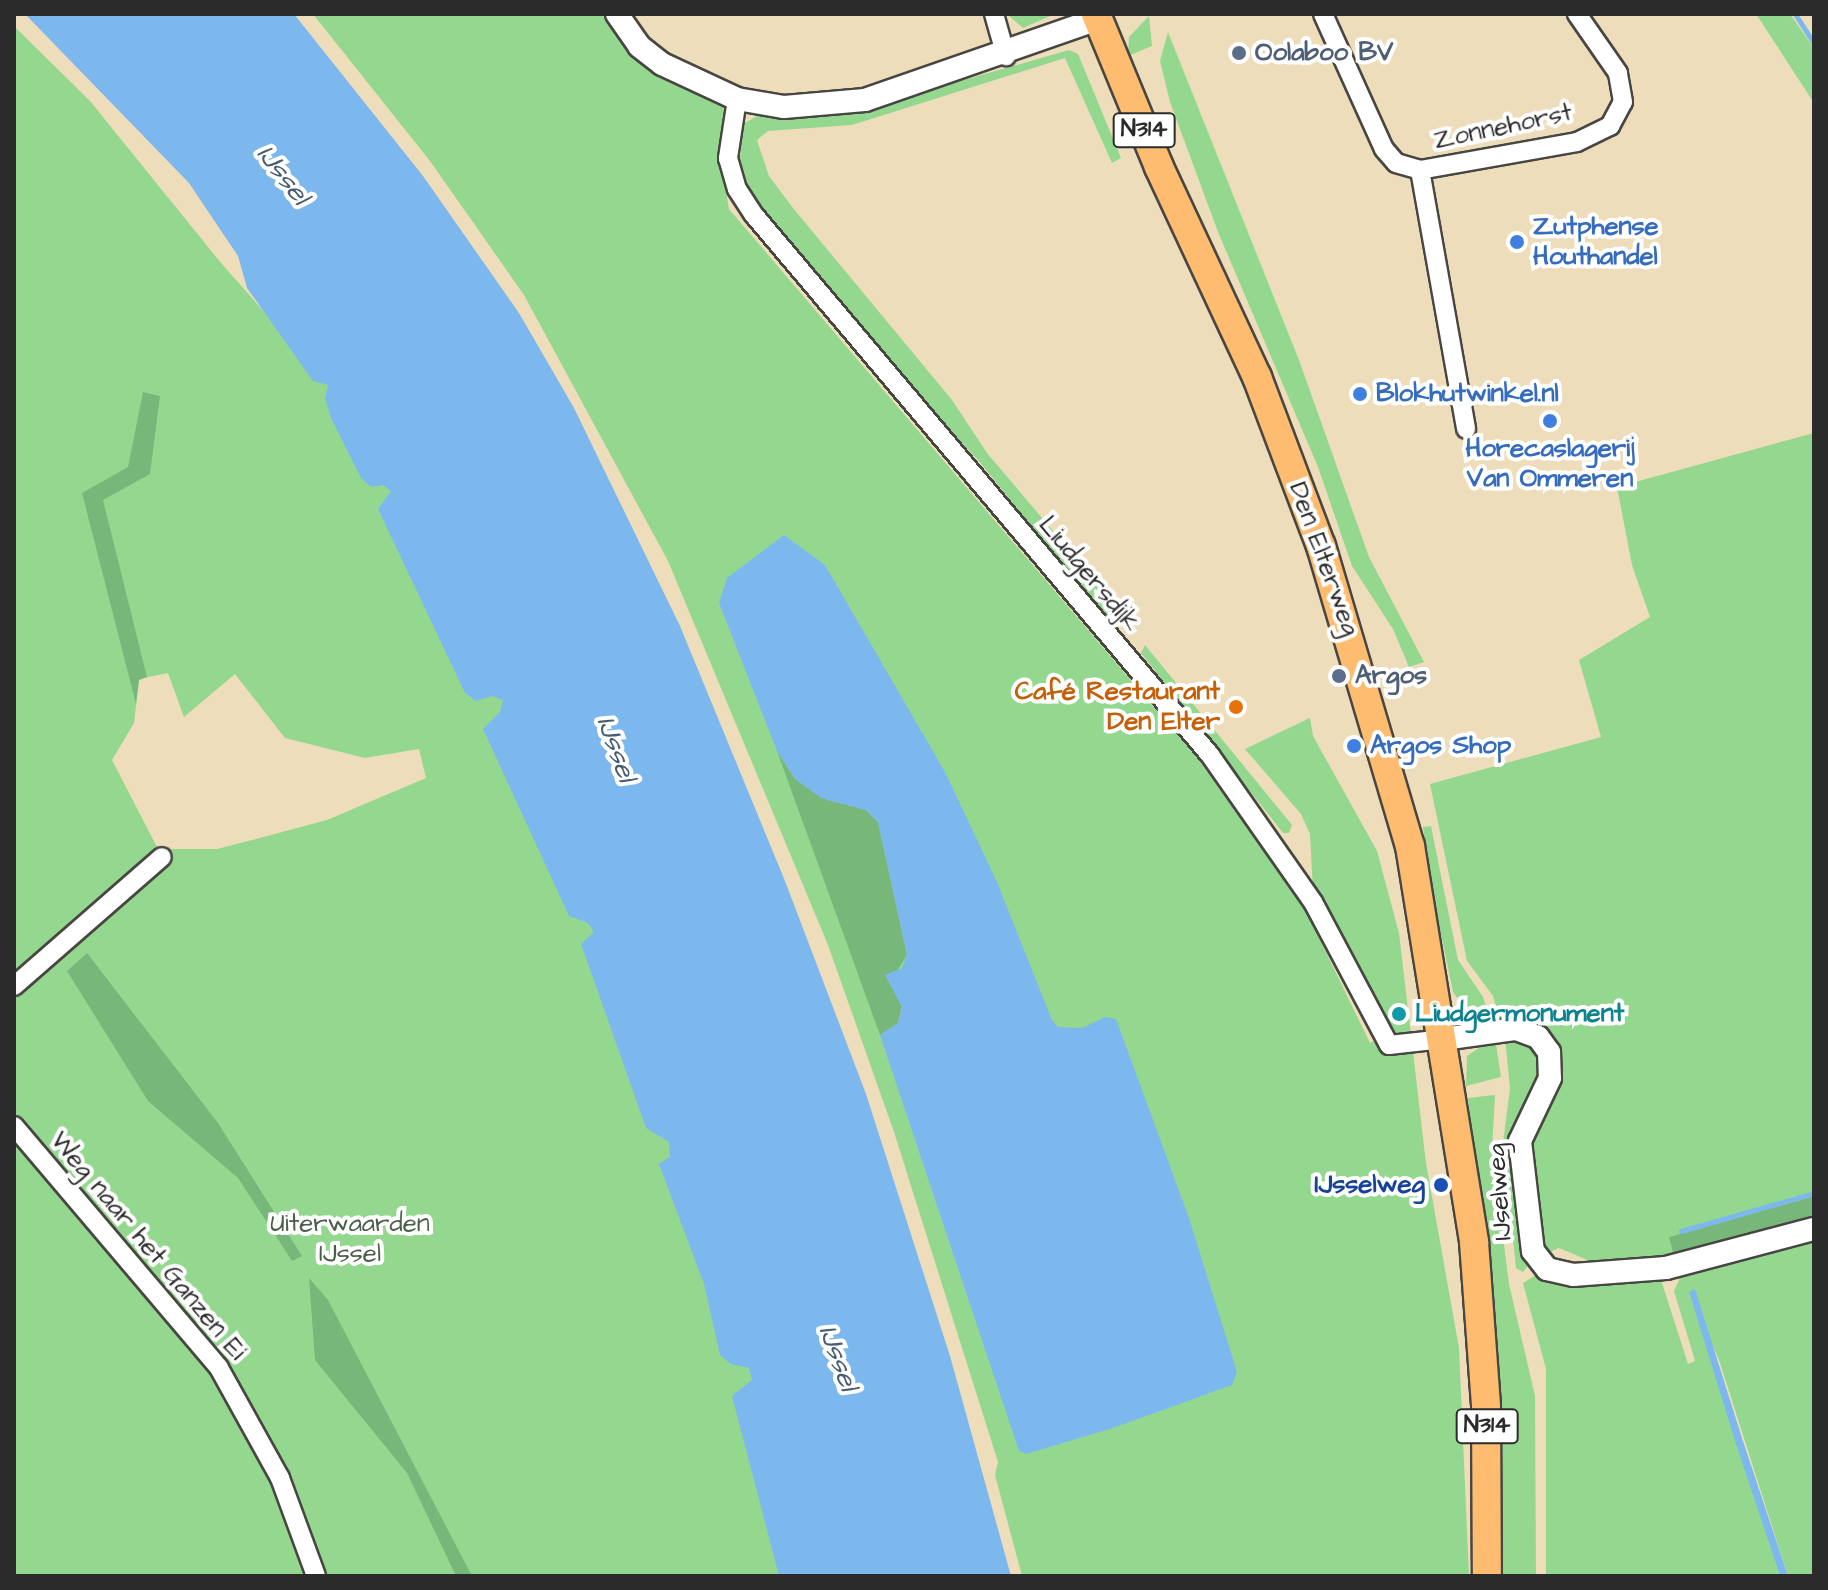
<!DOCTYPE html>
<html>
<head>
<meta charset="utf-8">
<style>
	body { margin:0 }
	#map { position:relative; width:1828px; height:1590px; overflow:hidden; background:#edb; font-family:"Architects Daughter",sans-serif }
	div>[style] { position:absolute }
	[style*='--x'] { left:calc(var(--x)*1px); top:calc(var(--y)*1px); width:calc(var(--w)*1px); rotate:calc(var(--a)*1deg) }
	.green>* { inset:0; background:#94d890 }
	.forest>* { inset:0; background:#77b87a }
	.water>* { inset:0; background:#7cb8ee }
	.stream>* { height:5px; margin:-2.5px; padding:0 2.5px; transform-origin:2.5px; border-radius:2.5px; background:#7cb8ee }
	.roads { filter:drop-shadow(2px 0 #484641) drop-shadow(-2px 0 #484641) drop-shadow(0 2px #484641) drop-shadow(0 -2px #484641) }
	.minor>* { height:18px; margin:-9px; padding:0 9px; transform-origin:9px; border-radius:9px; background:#fff }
	.tertiary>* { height:22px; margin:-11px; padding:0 11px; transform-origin:11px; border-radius:11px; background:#fff }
	.primary>* { height:28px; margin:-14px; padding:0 14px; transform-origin:14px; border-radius:14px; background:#febc70 }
	.dots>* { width:22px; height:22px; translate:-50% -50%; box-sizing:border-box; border:4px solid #fff; border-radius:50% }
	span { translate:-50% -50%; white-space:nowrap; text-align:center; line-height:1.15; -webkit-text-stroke:8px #fff; paint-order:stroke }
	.shield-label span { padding:2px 6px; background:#fff; border:2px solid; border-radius:6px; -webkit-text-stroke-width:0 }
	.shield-label { font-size:24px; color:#2b2b2b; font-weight:700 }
	.service-label { font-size:26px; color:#4e5e75; font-weight:700 }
	.left { translate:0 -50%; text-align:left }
	.street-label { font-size:26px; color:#2b2b2b }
	.shop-label { font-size:26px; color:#366cbe; font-weight:700 }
	.food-label { font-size:26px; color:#c56008; font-weight:700 }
	.right { translate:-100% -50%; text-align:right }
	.culture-label { font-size:26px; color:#0d838f; font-weight:700 }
	.transit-label { font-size:26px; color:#164399; font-weight:700 }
	.park-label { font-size:26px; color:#4a5f49 }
	.water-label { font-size:28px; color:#475c6f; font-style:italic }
	.frame { position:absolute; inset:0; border:16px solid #2b2b2b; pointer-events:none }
</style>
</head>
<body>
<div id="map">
	<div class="green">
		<div style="clip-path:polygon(313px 14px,605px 14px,628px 44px,674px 80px,718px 101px,727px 113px,723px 174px,729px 209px,1198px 759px,1304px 907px,1370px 1043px,1388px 1033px,1313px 890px,1310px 834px,1301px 814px,1245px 749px,1310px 718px,1313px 736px,1377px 851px,1399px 933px,1426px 1163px,1459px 1348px,1469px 1576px,1022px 1576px,995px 1475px,998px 1462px,894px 1132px,828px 945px,668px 561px,524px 295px,430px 161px)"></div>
		<div style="clip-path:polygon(1007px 14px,1055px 14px,1023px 28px)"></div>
		<div style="clip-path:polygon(1756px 14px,1790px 14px,1814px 48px,1814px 103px)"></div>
		<div style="clip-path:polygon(1149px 16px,1152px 46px,1128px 56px,1129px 37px)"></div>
		<div style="clip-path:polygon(evenodd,14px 26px,90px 101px,221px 263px,330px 386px,390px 483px,505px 699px,598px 930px,753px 1369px,811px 1576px,14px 1576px,14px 26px,168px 673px,184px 717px,235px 674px,285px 738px,365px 758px,419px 749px,426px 778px,327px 820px,252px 840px,217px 849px,158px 849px,112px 760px,134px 723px,139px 679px,168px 673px)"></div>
		<div style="clip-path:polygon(1168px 32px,1299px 360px,1369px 557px,1424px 662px,1409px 667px,1393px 629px,1352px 566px,1318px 467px,1218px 232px,1170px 102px,1160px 61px)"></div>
		<div style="clip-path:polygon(1069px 50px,1078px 54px,1121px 158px,1112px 163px,1065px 58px,852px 125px,768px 131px,757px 140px,769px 176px,793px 208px,952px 400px,987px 453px,1120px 610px,1113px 618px,1117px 623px,1104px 616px,978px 460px,933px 412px,925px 411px,752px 197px,739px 172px,743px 124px,759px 115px,856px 111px)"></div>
		<div style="clip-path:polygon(1814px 433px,1814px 1196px,1670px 1237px,1675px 1260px,1602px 1266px,1559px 1248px,1543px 1255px,1528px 1146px,1560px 1069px,1500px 1021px,1493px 996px,1467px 961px,1430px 784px,1601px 737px,1579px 660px,1650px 617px,1632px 565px,1617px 487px)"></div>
		<div style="clip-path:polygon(1145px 645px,1292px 825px,1289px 833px,1283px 833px,1141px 653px)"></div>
		<div style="clip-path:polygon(1431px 826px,1458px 960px,1483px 997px,1492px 1024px,1474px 1022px,1453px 992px,1431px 886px,1423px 827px)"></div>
		<div style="clip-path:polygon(1495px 1037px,1501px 1077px,1466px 1086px,1467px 1056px)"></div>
		<div style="clip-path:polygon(1505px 1038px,1526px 1042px,1539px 1058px,1539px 1080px,1512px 1133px,1529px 1264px,1523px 1272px,1516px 1268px,1503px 1143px,1510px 1088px)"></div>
		<div style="clip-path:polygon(1495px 1095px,1492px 1150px,1509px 1284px,1535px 1396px,1536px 1576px,1495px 1576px,1492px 1308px,1468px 1098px)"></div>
		<div style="clip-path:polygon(1814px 1242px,1814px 1576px,1788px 1576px,1719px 1360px,1689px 1292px,1780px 1576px,1546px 1576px,1546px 1369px,1523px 1283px,1539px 1273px,1656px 1278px,1662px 1283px,1688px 1364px,1695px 1361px,1674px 1291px,1680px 1278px)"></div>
	</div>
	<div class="forest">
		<div style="clip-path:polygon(143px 392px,160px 396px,150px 474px,103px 500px,147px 677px,139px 680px,136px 704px,82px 493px,128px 467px)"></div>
		<div style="clip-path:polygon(777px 751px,795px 779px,828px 800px,866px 810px,878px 822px,907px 955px,891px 981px,902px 1007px,898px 1023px,880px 1035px)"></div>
		<div style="clip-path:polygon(87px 953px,218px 1123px,302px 1256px,292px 1261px,238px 1178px,148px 1101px,67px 971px)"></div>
		<div style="clip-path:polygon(1814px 1196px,1814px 1225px,1675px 1260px,1669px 1237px)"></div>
		<div style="clip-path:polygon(309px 1278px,328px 1300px,472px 1576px,456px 1576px,407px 1473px,315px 1360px)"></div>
	</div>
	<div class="water">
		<div style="clip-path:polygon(25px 14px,294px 14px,423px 176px,519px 313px,574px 408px,680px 626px,785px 881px,866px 1094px,950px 1356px,1011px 1576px,779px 1576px,732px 1396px,752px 1380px,749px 1368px,731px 1364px,720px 1355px,704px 1284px,659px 1164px,670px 1157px,669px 1142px,646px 1128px,581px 944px,594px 932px,588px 923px,569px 916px,483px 729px,500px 712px,503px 700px,492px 696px,476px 701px,465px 693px,378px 509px,391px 491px,383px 485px,371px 487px,361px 478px,331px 418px,325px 398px,328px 385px,313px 381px,247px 288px,238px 256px,189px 183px)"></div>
		<div style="clip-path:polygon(784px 535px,825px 565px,945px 772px,997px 882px,1052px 1020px,1058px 1027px,1082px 1028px,1105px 1017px,1116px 1019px,1189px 1218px,1237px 1372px,1232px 1385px,1113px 1428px,1026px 1454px,1019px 1451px,880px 1035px,898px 1023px,902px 1007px,885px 975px,902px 968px,907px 955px,878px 822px,866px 810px,821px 798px,795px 779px,777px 751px,719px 603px,727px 578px)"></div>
		<div style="clip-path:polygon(1695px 1289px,1742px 1438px,1788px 1576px,1780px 1576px,1736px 1444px,1689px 1292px)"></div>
	</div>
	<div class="stream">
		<div style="--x:1795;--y:14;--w:35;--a:57"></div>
		<div style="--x:1681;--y:1231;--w:138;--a:-15.9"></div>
	</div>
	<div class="roads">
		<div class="minor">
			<div style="--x:994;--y:14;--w:44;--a:74.1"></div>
			<div style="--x:1323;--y:14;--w:148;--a:65.7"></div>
			<div style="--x:1384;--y:149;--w:18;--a:49"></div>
			<div style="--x:1396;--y:163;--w:25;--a:16"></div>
			<div style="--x:1420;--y:170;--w:159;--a:-10.1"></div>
			<div style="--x:1577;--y:142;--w:37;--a:-26"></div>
			<div style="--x:1610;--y:126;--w:27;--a:-62"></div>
			<div style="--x:1623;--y:102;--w:29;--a:-100"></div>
			<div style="--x:1618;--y:73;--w:72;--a:-124.8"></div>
			<div style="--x:737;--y:99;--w:60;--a:98.7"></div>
			<div style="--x:728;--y:158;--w:32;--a:74"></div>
			<div style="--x:737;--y:189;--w:31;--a:57"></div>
			<div style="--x:754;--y:215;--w:707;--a:49.82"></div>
			<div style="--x:1210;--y:755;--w:179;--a:55"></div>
			<div style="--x:1313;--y:902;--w:162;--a:62"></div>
			<div style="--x:1389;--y:1045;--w:54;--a:-6.3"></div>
			<div style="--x:1420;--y:170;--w:263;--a:79.9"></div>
			<div style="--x:14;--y:986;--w:196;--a:-41.1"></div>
			<div style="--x:14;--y:1126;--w:317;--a:49.7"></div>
			<div style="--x:219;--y:1368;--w:126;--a:61"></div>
			<div style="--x:280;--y:1478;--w:104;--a:69.8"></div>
		</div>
		<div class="tertiary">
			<div style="--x:617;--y:14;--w:39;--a:55"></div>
			<div style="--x:639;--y:46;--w:29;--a:38"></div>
			<div style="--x:662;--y:64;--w:83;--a:25"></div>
			<div style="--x:737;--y:99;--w:48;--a:9.7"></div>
			<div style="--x:784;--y:107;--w:81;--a:-4.9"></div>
			<div style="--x:865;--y:100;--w:247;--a:-19.2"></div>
			<div style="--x:1443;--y:1039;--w:74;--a:-7.8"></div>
			<div style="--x:1516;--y:1029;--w:23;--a:20"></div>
			<div style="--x:1538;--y:1037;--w:19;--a:54"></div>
			<div style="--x:1549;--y:1052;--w:26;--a:88"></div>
			<div style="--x:1550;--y:1078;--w:70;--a:115.5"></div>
			<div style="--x:1520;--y:1141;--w:111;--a:83.3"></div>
			<div style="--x:1533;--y:1251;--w:23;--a:52"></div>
			<div style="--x:1547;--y:1269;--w:27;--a:13"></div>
			<div style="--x:1573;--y:1275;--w:93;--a:-4.3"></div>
			<div style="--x:1666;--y:1268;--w:153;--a:-14.8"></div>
		</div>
		<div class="primary">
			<div style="--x:1096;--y:14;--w:165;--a:67.6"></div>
			<div style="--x:1159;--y:167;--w:232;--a:65"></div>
			<div style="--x:1257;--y:377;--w:181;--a:69.3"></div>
			<div style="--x:1321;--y:546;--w:313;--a:73.5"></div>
			<div style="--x:1410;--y:846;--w:401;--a:80.8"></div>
			<div style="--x:1474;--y:1242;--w:165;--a:85.8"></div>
			<div style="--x:1486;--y:1407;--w:169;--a:89.7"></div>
		</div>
	</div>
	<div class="dots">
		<div style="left:1239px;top:53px;background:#5c6f8a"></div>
		<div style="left:1517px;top:242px;background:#3f7fe0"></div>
		<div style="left:1360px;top:394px;background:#3f7fe0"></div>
		<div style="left:1550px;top:421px;background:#3f7fe0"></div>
		<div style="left:1339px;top:676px;background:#5c6f8a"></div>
		<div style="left:1236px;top:707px;background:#e8710a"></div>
		<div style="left:1354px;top:746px;background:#3f7fe0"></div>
		<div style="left:1399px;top:1014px;background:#0f9aa8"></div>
		<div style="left:1441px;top:1185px;background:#1a4fb4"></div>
	</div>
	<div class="shield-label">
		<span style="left:1144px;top:130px">N314</span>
		<span style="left:1487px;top:1426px">N314</span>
	</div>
	<div class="service-label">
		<span class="left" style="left:1255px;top:53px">Oolaboo BV</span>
		<span class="left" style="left:1355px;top:676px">Argos</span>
	</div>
	<div class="street-label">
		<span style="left:1503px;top:127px;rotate:-12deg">Zonnehorst</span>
		<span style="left:1324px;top:559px;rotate:70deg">Den Elterweg</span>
		<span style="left:1089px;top:574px;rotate:50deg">Liudgersdijk</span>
		<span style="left:1500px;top:1192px;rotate:-94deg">IJselweg</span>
		<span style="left:148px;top:1246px;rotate:50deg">Weg naar het Ganzen Ei</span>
	</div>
	<div class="shop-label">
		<span class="left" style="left:1533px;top:242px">Zutphense<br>Houthandel</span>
		<span class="left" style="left:1376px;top:394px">Blokhutwinkel.nl</span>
		<span style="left:1550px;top:464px">Horecaslagerij<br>Van Ommeren</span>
		<span class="left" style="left:1370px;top:746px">Argos Shop</span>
	</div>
	<div class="food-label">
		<span class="right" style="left:1220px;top:707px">Café Restaurant<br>Den Elter</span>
	</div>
	<div class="culture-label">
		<span class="left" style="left:1415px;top:1014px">Liudgermonument</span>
	</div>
	<div class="transit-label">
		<span class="right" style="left:1425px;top:1185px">IJsselweg</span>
	</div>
	<div class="park-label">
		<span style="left:350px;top:1239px">Uiterwaarden<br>IJssel</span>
	</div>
	<div class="water-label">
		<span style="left:283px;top:175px;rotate:52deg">IJssel</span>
		<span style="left:616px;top:749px;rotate:70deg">IJssel</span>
		<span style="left:838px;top:1358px;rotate:70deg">IJssel</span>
	</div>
	<div class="frame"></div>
</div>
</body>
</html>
